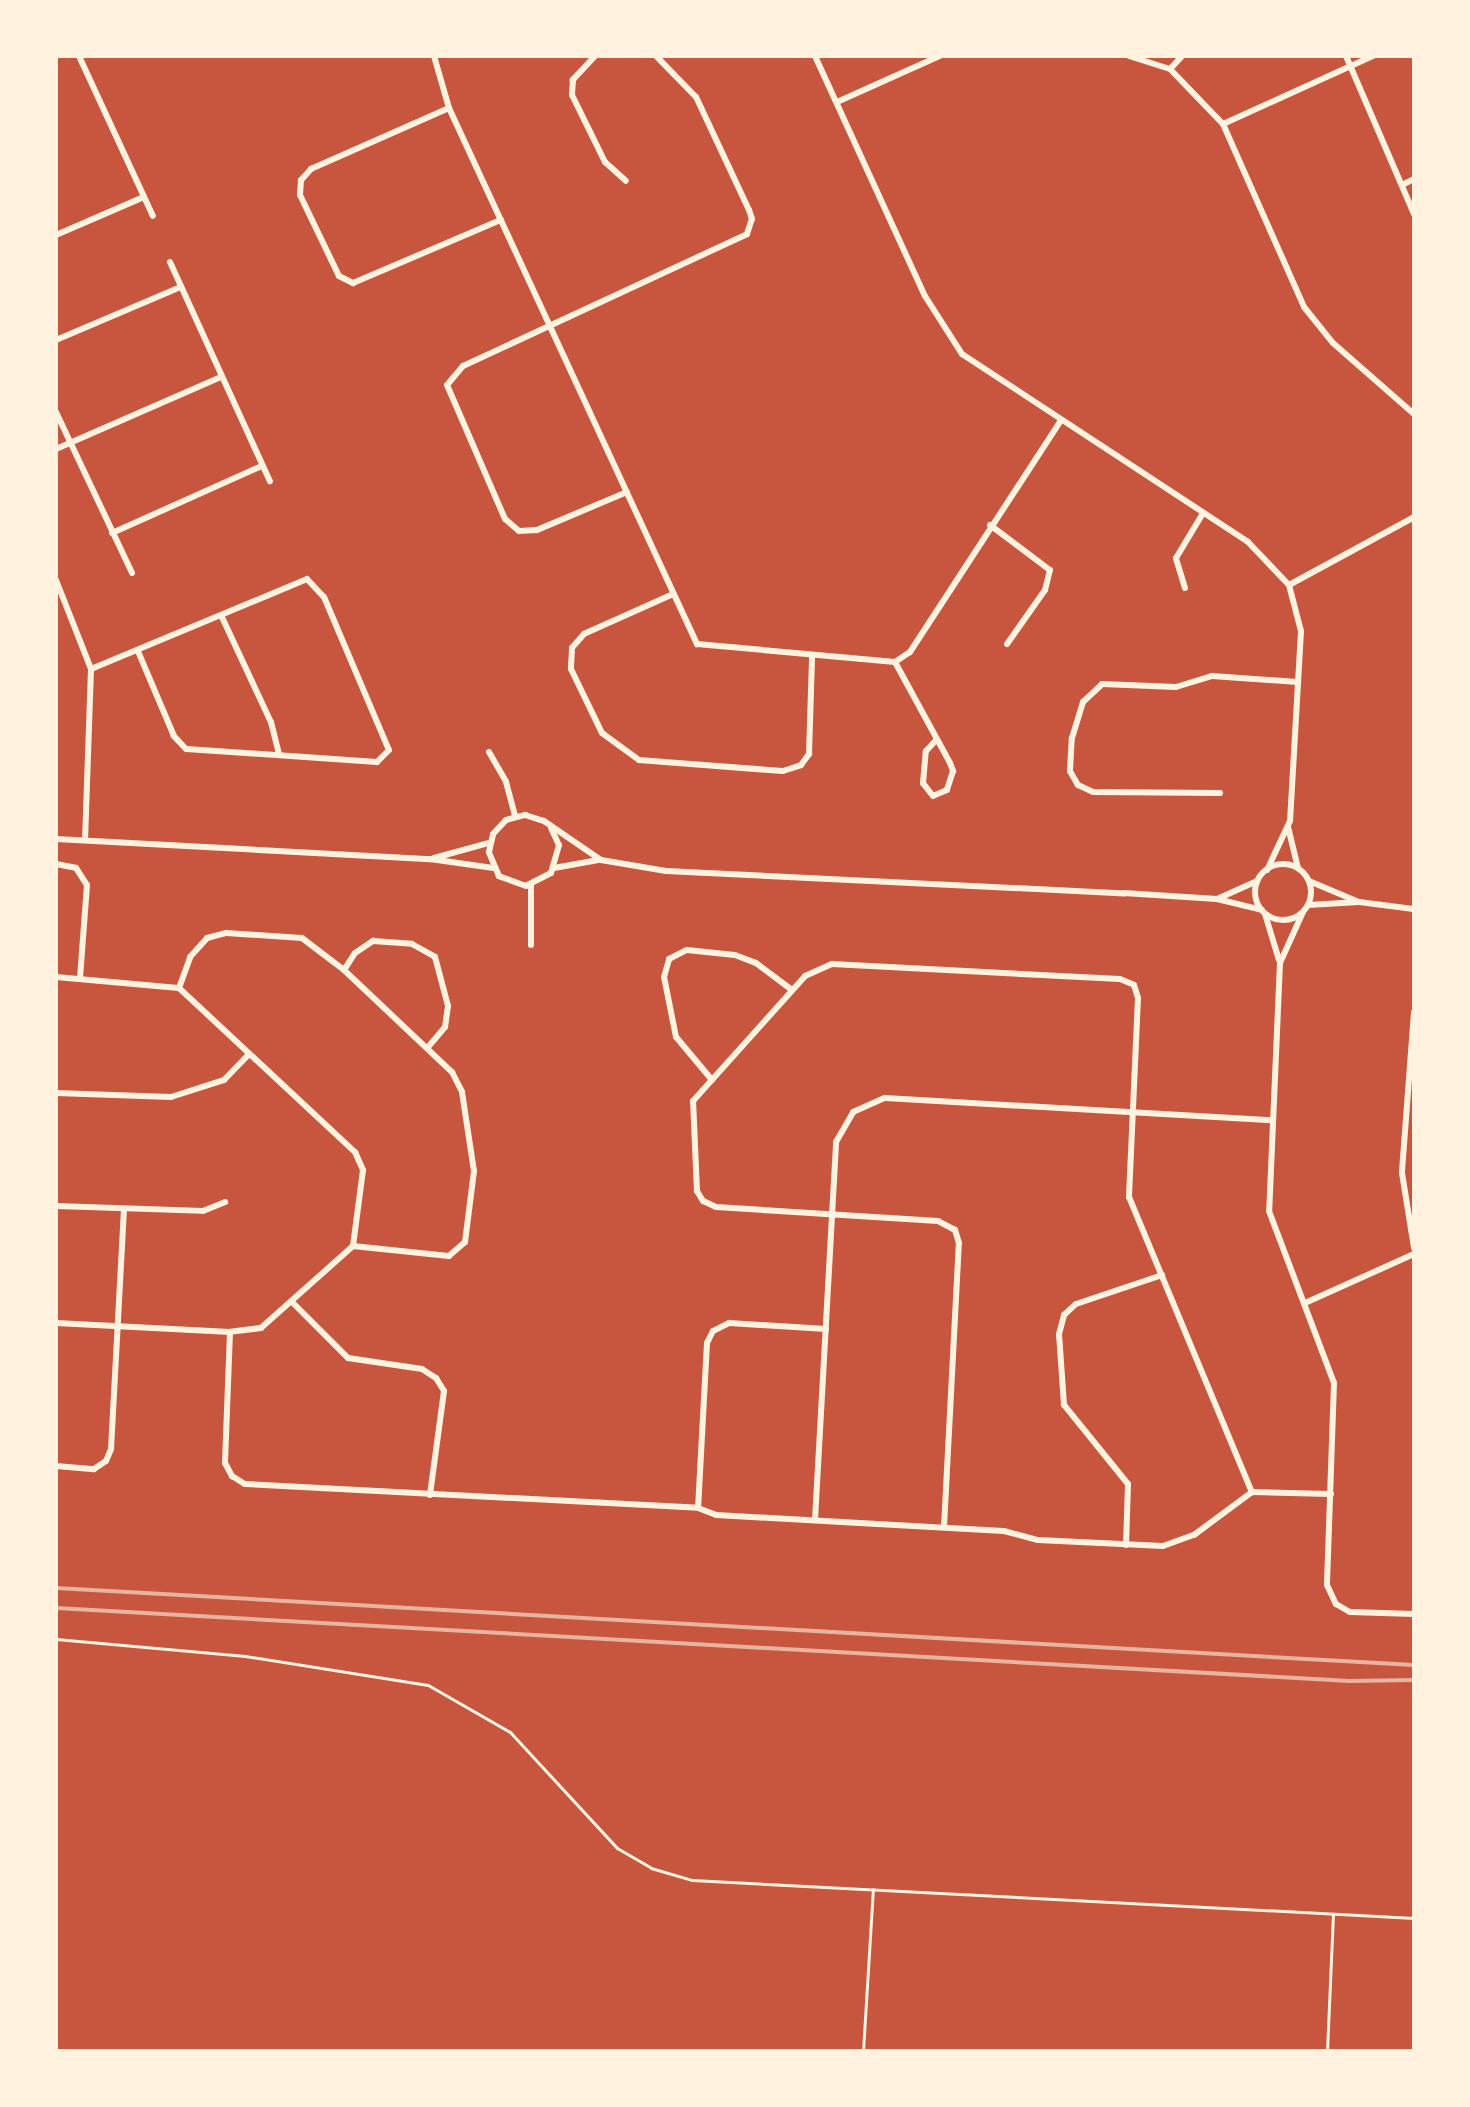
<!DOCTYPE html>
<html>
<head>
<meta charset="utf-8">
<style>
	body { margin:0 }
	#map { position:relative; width:1470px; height:2107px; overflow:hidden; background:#c8553d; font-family:"PT Serif",serif }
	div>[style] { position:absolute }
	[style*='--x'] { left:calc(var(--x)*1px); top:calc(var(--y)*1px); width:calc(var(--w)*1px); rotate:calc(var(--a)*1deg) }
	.service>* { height:3px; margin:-1.5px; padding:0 1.5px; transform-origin:1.5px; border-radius:1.5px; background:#fff3e0 }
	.minor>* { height:6px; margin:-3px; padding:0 3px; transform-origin:3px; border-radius:3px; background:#fff3e0 }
	.minor>.ring { margin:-3px; padding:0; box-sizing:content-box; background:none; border:6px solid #fff3e0; border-radius:50% }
	.rail>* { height:4px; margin:-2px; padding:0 2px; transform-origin:2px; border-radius:2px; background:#e9b49f }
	span { translate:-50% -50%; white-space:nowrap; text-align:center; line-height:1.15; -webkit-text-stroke:7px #fff3e0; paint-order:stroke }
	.frame { position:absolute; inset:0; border:58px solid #fff3e0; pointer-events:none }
</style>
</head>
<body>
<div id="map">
	<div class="service">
		<div style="--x:56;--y:1639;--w:190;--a:5.1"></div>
		<div style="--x:245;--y:1656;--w:185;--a:9"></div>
		<div style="--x:428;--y:1685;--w:95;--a:29.8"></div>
		<div style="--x:510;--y:1732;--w:158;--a:47.3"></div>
		<div style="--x:617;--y:1848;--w:39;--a:30"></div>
		<div style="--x:651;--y:1868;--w:43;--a:16.3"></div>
		<div style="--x:692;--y:1880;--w:723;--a:3.01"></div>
		<div style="--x:863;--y:2051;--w:162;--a:-86.5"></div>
		<div style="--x:1327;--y:2051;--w:137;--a:-87.5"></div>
	</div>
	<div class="minor">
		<div style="--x:79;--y:56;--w:176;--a:65.2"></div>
		<div style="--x:434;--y:56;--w:54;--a:73.9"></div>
		<div style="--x:449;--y:108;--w:591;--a:65.17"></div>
		<div style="--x:697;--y:644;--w:199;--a:5.2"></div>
		<div style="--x:895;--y:662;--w:18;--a:-34"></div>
		<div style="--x:910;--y:652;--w:277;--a:-56.9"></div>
		<div style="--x:595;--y:56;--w:33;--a:133"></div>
		<div style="--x:573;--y:80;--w:15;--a:94"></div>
		<div style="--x:572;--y:95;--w:75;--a:63.8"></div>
		<div style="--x:605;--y:162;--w:28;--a:42"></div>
		<div style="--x:815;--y:56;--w:264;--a:65.4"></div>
		<div style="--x:925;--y:296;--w:69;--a:57.5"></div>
		<div style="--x:962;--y:354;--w:342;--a:33.3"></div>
		<div style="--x:1248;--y:542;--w:59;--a:46.4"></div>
		<div style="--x:1289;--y:585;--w:48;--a:75.4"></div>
		<div style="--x:1301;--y:631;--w:190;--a:93.3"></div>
		<div style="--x:1290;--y:821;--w:54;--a:115.1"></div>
		<div style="--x:1129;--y:56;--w:43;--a:17.6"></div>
		<div style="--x:1170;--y:69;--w:76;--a:46.1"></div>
		<div style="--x:1223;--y:124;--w:200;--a:66.1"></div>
		<div style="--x:1304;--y:307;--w:46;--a:51.1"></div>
		<div style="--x:1333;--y:343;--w:108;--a:41.2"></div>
		<div style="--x:1346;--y:56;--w:172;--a:66.7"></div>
		<div style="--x:1170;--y:69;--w:18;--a:-47"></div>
		<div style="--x:837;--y:102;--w:113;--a:-24.1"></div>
		<div style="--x:449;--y:108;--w:151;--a:156.2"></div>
		<div style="--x:311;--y:169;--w:15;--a:132"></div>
		<div style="--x:301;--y:180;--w:15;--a:94"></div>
		<div style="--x:300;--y:195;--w:90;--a:64.3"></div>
		<div style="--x:339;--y:276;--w:16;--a:27"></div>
		<div style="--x:353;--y:283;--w:161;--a:-23.1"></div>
		<div style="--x:1223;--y:124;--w:165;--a:-24.4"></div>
		<div style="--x:1402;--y:185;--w:13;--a:-27"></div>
		<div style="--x:56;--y:235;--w:96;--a:-23.4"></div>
		<div style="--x:170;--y:262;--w:241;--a:65.5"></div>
		<div style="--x:56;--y:340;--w:136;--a:-23"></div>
		<div style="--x:56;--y:412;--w:178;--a:64.7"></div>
		<div style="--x:56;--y:449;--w:180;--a:-23.6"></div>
		<div style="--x:627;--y:492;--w:98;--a:157.1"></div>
		<div style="--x:537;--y:530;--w:18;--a:177"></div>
		<div style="--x:519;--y:531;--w:18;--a:-139"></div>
		<div style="--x:505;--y:519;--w:146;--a:-113.4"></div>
		<div style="--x:447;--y:385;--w:25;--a:-50"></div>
		<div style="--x:463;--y:366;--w:313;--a:-24.9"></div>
		<div style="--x:747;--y:234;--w:16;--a:-72"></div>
		<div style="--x:752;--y:219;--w:9;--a:-108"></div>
		<div style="--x:749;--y:210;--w:125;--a:-115.1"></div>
		<div style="--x:696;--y:97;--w:57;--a:-134.3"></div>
		<div style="--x:990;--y:525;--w:75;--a:36.9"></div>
		<div style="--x:1050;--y:570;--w:21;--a:104"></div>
		<div style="--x:1045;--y:590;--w:66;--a:125.1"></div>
		<div style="--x:112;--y:533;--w:164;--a:-24.1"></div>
		<div style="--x:56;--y:580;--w:96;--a:68.5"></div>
		<div style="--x:91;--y:669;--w:171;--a:92"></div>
		<div style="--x:1289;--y:585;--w:142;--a:-28.5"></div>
		<div style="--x:1185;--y:588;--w:31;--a:-107"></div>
		<div style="--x:1176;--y:558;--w:52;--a:-59"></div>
		<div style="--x:671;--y:595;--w:95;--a:155.9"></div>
		<div style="--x:584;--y:634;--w:18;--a:131"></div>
		<div style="--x:572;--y:648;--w:21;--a:93"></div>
		<div style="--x:571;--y:669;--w:71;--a:64.2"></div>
		<div style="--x:602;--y:733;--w:46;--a:36.1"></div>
		<div style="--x:639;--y:760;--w:144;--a:4.4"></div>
		<div style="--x:783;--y:771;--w:19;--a:-18"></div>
		<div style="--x:801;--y:765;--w:14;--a:-54"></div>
		<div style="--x:809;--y:754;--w:98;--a:-88.2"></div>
		<div style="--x:221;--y:615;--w:118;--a:65"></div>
		<div style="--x:271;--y:722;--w:34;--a:76"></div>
		<div style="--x:895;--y:662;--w:115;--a:61.4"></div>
		<div style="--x:950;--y:763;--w:9;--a:69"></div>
		<div style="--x:953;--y:771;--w:20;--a:108"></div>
		<div style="--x:947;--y:790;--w:15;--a:157"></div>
		<div style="--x:933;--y:796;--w:16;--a:-128"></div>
		<div style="--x:923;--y:783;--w:32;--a:-85"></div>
		<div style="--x:926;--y:751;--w:16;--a:-47"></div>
		<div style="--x:91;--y:669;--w:234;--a:-22.6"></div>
		<div style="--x:307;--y:579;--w:25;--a:47"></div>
		<div style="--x:324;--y:597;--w:166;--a:67"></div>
		<div style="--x:389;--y:750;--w:17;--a:135"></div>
		<div style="--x:377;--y:762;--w:191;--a:-176.1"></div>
		<div style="--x:186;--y:749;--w:18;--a:-133"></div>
		<div style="--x:174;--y:736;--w:92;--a:-113"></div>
		<div style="--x:489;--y:752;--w:34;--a:60"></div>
		<div style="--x:506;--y:782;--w:35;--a:75"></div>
		<div style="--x:1220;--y:793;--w:127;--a:-179.5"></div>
		<div style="--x:1093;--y:792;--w:17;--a:-155"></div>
		<div style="--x:1078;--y:785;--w:16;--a:-120"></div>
		<div style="--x:1070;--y:771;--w:33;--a:-87"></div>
		<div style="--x:1072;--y:738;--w:38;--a:-73"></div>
		<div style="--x:1083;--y:702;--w:26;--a:-43"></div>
		<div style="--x:1102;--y:684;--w:74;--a:2.3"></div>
		<div style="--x:1176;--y:687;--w:38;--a:-17"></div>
		<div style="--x:1212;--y:676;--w:86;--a:4"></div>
		<div style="--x:1288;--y:827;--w:42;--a:76.3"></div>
		<div style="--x:551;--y:828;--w:19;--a:65"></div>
		<div style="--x:559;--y:845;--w:29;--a:106"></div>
		<div style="--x:551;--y:873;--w:28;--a:153"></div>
		<div style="--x:526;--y:886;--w:29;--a:-160"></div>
		<div style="--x:499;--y:876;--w:26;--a:-113"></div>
		<div style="--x:489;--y:852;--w:18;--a:-77"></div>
		<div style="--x:493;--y:834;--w:19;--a:-47"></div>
		<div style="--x:506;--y:820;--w:20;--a:-15"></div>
		<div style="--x:525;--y:815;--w:20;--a:18"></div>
		<div style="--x:544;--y:821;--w:69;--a:34.4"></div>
		<div style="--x:601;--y:860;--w:66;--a:9.6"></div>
		<div style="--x:666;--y:871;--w:459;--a:2.8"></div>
		<div style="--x:1124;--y:893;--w:93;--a:3.7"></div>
		<div style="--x:1217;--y:899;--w:46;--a:13.7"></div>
		<div style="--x:56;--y:839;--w:375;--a:3.1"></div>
		<div style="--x:430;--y:859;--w:64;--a:8.1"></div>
		<div style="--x:434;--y:858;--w:57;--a:-15.3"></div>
		<div style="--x:56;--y:864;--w:20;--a:11"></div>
		<div style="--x:76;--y:868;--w:20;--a:57"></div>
		<div style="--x:87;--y:885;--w:94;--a:94.3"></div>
		<div class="ring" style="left:1255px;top:864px;width:50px;height:50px"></div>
		<div style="--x:554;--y:868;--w:45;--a:-10.3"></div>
		<div style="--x:1309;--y:881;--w:54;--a:22.8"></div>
		<div style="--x:531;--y:885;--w:60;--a:90"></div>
		<div style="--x:1217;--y:899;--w:44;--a:-24.2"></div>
		<div style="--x:1308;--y:905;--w:51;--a:-3.4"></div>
		<div style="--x:1359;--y:902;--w:55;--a:7.3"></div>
		<div style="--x:1303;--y:912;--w:56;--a:114.3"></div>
		<div style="--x:1280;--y:963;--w:248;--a:92.5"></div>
		<div style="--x:1269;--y:1211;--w:184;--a:69.3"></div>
		<div style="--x:1334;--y:1383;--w:202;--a:92"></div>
		<div style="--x:1327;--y:1585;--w:21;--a:65"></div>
		<div style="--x:1336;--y:1604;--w:16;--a:30"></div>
		<div style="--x:1350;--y:1612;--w:64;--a:1.8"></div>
		<div style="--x:1265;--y:914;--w:48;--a:73.1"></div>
		<div style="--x:344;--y:970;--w:20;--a:-57"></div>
		<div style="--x:355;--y:953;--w:22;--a:-34"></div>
		<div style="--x:373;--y:941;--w:39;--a:4"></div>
		<div style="--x:412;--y:944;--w:26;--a:29"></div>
		<div style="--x:435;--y:957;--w:51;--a:75.1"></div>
		<div style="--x:448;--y:1006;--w:21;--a:98"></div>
		<div style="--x:445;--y:1027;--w:26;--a:130"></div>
		<div style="--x:56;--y:977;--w:123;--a:5.1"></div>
		<div style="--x:179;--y:988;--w:241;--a:43"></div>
		<div style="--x:355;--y:1152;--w:20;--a:66"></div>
		<div style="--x:363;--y:1170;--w:77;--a:97.5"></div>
		<div style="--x:353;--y:1246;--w:123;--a:138.3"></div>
		<div style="--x:261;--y:1328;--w:31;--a:173"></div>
		<div style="--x:230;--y:1332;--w:174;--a:-177"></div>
		<div style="--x:179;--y:988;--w:33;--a:-70"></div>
		<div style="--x:190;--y:957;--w:25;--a:-48"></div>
		<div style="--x:207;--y:938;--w:20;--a:-15"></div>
		<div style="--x:226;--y:933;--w:76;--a:3.8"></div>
		<div style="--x:302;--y:938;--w:53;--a:37.3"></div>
		<div style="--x:344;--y:970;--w:149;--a:43.4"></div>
		<div style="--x:452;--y:1072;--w:22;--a:63"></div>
		<div style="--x:462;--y:1092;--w:80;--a:81.4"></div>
		<div style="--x:474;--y:1171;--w:72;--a:97.2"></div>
		<div style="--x:465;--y:1242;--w:21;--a:139"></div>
		<div style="--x:449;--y:1256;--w:97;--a:-174.1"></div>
		<div style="--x:1414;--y:1012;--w:161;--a:94.3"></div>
		<div style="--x:1402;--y:1173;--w:76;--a:80.9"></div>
		<div style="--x:712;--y:1080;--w:56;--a:-129.9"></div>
		<div style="--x:676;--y:1037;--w:61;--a:-101.3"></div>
		<div style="--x:664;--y:977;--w:19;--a:-74"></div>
		<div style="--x:669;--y:959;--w:20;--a:-27"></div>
		<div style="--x:687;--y:950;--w:48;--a:5.9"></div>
		<div style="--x:735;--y:955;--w:22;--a:21"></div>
		<div style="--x:756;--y:963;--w:45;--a:36.9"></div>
		<div style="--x:56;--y:1093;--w:115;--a:2"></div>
		<div style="--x:171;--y:1097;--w:56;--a:-17.8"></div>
		<div style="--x:224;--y:1080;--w:36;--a:-46"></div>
		<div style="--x:56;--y:1206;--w:147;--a:1.9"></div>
		<div style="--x:203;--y:1211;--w:24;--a:-22"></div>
		<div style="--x:293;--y:1303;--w:78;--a:45"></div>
		<div style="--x:348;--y:1358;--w:75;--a:8.5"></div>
		<div style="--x:422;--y:1369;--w:17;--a:33"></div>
		<div style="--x:436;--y:1378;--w:15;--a:58"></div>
		<div style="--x:444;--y:1391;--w:105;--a:97.7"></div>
		<div style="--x:1305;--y:1303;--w:120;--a:-24.2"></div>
		<div style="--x:826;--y:1329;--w:97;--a:-176.5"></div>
		<div style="--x:729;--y:1323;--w:18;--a:153"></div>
		<div style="--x:713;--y:1331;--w:13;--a:117"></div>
		<div style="--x:707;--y:1343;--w:165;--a:93.1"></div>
		<div style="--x:698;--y:1508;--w:19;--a:21"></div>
		<div style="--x:716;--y:1515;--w:288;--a:3.2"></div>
		<div style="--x:1004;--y:1531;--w:35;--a:15"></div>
		<div style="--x:1038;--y:1540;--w:125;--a:2.7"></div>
		<div style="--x:1163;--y:1546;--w:33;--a:-20"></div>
		<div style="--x:1194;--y:1535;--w:72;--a:-36.6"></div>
		<div style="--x:1252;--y:1492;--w:79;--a:1.5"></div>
		<div style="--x:230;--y:1332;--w:131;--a:92.2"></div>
		<div style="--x:225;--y:1463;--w:15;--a:62"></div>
		<div style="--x:232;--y:1476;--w:15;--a:32"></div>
		<div style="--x:245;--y:1484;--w:454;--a:3"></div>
		<div style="--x:56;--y:1466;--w:38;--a:5"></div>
		<div style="--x:94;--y:1469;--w:14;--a:-34"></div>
		<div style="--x:106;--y:1461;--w:13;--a:-67"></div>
		<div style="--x:111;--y:1449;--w:238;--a:-86.9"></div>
		<div style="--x:815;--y:1520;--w:379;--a:-86.8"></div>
		<div style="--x:836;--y:1142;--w:34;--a:-60"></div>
		<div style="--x:853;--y:1112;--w:35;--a:-24"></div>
		<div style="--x:885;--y:1098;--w:387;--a:3.3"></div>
		<div style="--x:944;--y:1527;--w:284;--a:-87"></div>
		<div style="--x:959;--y:1243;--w:14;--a:-107"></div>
		<div style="--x:955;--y:1230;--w:19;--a:-152"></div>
		<div style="--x:938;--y:1221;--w:222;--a:-176.4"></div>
		<div style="--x:716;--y:1207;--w:14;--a:-155"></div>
		<div style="--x:703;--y:1201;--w:12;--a:-121"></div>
		<div style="--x:697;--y:1191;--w:90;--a:-92.5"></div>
		<div style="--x:693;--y:1101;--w:168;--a:-48.1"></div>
		<div style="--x:805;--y:976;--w:30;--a:-24"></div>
		<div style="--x:832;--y:964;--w:288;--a:3"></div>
		<div style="--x:1120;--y:979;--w:15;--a:23"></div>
		<div style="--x:1134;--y:985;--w:14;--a:73"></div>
		<div style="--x:1138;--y:998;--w:199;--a:92.6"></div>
		<div style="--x:1129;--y:1197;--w:320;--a:67.4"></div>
		<div style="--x:1126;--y:1545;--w:61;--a:-88.1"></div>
		<div style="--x:1128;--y:1484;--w:102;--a:-129"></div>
		<div style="--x:1064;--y:1405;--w:71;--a:-94"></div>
		<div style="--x:1059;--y:1334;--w:20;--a:-75"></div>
		<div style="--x:1064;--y:1315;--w:16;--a:-43"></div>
		<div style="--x:1076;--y:1304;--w:91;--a:-18.6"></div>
	</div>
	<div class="rail">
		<div style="--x:56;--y:1588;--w:1360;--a:3.25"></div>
		<div style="--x:56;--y:1608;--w:1295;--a:3.23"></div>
		<div style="--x:1349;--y:1681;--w:65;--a:-0.9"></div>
	</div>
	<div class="frame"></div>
</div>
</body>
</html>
